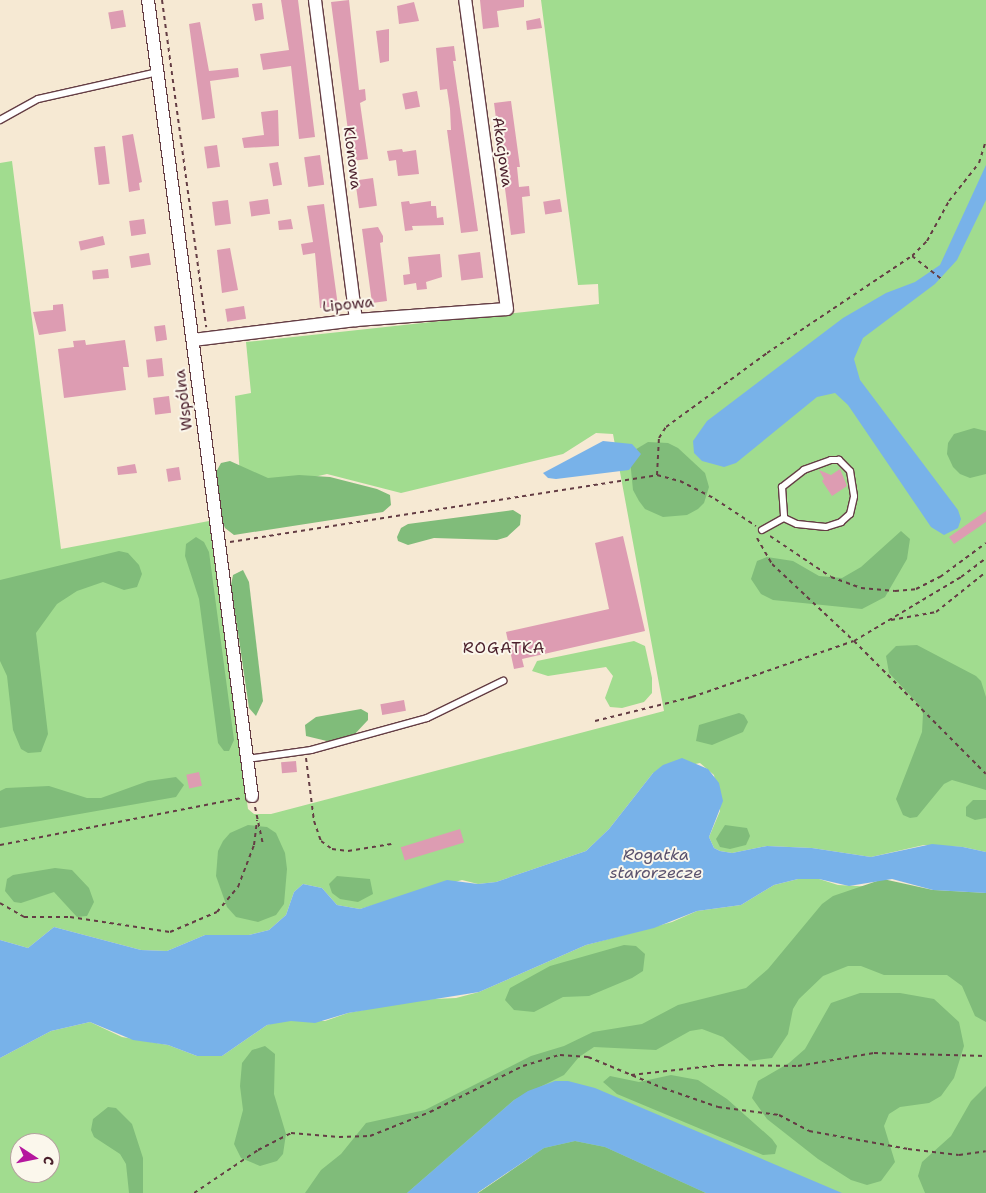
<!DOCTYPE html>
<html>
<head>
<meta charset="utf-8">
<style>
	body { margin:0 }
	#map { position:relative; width:986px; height:1193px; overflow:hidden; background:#f6e9d3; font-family:"Shantell Sans",sans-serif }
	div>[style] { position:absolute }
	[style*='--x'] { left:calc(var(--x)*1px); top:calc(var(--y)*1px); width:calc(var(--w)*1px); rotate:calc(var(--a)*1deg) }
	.green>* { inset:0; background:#a1dc8f }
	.forest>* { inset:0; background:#80bc7a }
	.water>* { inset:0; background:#78b2e9 }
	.building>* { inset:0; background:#dd9cb2; transform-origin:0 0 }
	.path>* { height:2px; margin-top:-1px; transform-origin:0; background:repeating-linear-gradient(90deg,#643d44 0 4px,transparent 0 8px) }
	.roads { filter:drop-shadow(1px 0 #643d44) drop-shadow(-1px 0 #643d44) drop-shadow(0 1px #643d44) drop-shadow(0 -1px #643d44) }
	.lane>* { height:6px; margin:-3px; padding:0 3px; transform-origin:3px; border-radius:3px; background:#fff }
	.street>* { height:12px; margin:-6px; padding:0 6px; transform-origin:6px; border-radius:6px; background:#fff }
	span { translate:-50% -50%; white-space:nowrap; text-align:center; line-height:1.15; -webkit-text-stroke:4px #fbf7ec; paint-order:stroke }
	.street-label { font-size:15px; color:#4a1f2b }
	.neighbourhood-label { font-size:16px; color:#4a1f2b; letter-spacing:1px }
	.water-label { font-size:16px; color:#5a526e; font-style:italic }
	.north { position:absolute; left:10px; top:1133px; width:50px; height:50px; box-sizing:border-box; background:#fbf7ec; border:1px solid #b4a19f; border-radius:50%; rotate:101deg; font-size:14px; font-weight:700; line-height:20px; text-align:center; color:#4a1f2b }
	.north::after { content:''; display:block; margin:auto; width:18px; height:22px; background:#b5179e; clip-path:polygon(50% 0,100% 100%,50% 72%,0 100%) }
</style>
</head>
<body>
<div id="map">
	<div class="green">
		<div style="clip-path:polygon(541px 0,986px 0,986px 852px,963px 847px,924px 845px,871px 857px,812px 848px,767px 846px,732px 853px,720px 851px,714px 848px,709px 837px,720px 811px,714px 775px,700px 763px,653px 773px,609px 829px,586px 851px,496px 882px,478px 884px,462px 880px,360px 909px,337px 905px,322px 888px,303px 884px,294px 892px,286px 915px,269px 930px,249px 935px,205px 935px,167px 951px,141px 950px,54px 927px,28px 948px,0 940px,0 163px,12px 161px,61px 549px,209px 521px,248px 809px,254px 814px,271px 814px,664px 711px,613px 434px,596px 433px,563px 454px,401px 493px,327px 474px,241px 494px,235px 396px,251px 393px,246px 342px,599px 304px,598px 284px,578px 285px)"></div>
		<div style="clip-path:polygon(634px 641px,645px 646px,652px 678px,652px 693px,644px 702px,622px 708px,610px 707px,605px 698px,613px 676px,606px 667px,548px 676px,532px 671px,537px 661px)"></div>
		<div style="clip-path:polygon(evenodd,798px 879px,819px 879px,838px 885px,986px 893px,986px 1193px,706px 1193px,530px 1156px,477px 1193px,0 1193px,0 1058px,51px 1031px,90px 1022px,122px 1037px,168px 1045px,197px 1056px,222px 1056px,267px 1025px,280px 1021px,325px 1021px,348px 1013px,413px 1000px,456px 998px,479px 992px,586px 945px,672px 922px,697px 911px,741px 905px,774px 885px,798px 879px,20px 1143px,50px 1143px,50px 1173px,20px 1173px,20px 1143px)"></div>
	</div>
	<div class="forest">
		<div style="clip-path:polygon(974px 428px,986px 431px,986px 474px,970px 478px,960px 474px,953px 467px,947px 454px,948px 443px,954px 434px)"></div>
		<div style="clip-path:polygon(648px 442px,668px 443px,678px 448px,705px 473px,709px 487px,704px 503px,698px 509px,687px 515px,663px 517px,645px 509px,639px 501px,633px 490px,630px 460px,633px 451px)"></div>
		<div style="clip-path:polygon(230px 461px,268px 478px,299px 475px,330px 477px,377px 489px,390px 495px,391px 505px,383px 512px,234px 535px,225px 528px,222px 521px,216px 472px,221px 463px)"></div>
		<div style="clip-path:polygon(513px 510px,521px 515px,520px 525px,507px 537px,497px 540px,434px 538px,408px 545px,398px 541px,397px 537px,401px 528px,408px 524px)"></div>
		<div style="clip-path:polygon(901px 531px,910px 539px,907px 559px,885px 597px,862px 609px,773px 600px,761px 594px,751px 579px,757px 561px,767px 557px,793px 561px,819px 576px,842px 578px,861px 567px)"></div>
		<div style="clip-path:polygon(196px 537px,204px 542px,209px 552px,234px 740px,229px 751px,224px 751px,218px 743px,199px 599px,185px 556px,186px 544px)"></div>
		<div style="clip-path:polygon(119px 551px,128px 553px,139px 565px,142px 574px,137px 587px,124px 590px,103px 582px,77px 591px,57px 604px,36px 633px,48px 734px,41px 752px,28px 753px,21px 749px,13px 730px,7px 676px,0 661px,0 580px)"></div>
		<div style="clip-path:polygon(243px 570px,249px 582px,263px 701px,256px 716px,249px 708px,231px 585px,233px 575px)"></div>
		<div style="clip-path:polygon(917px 645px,976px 676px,981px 681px,986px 697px,986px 790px,952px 780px,944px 784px,917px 817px,910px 818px,903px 815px,896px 799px,922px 732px,923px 714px,920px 706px,889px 673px,886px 656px,896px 646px)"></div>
		<div style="clip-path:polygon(361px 709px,368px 713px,368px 720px,353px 736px,331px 742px,306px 736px,305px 725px,316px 717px)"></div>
		<div style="clip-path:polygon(739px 713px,744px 715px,748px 722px,743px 732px,712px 745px,696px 741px,699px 725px)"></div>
		<div style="clip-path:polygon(176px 777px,184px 785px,176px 797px,0 828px,0 791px,6px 788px,49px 786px,87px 798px,101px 798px,148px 781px)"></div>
		<div style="clip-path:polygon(973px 800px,986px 800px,986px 818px,975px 820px,966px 816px,966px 807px)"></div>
		<div style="clip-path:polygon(248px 825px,267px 827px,276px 833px,285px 853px,287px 869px,284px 904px,276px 915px,258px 922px,236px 917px,227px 907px,216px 876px,218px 851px,223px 841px,230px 833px)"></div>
		<div style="clip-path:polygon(725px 825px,747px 828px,750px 836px,746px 845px,730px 849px,720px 847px,716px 839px)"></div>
		<div style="clip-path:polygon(55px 868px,72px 870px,89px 888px,94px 902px,87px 916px,77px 917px,54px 892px,21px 903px,14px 902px,5px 891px,7px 879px,13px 875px)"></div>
		<div style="clip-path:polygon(337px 876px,370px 879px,373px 894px,358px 902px,340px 899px,332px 893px,329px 884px)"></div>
		<div style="clip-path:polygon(883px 879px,933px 890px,986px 893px,986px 1022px,975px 1016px,962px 986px,947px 975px,884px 975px,861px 966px,848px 966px,823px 976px,799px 999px,793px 1009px,788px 1034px,772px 1058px,750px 1061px,723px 1037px,702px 1029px,690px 1031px,656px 1050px,594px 1047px,579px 1057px,564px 1075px,514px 1100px,407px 1193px,305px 1193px,321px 1170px,341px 1154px,366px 1123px,425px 1110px,531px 1056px,564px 1046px,593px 1032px,642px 1024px,678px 1005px,746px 988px,768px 969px,822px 904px,833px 896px)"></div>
		<div style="clip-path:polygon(624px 945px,636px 946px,645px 954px,643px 971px,632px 978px,589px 996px,563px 997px,534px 1012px,514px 1010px,505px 1000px,510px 988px,550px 966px)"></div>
		<div style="clip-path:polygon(860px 993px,900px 993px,934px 999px,959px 1022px,964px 1046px,954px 1078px,941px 1096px,929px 1103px,900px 1107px,889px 1114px,884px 1126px,895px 1162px,881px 1181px,867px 1185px,851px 1180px,818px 1159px,767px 1119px,752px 1098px,758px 1081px,789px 1063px,805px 1049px,831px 1003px)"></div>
		<div style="clip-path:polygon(265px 1046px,275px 1054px,274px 1094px,286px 1134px,283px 1154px,277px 1161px,260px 1166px,241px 1158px,234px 1144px,243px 1110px,240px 1086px,242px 1063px,252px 1050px)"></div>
		<div style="clip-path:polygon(671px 1075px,698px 1080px,727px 1099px,772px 1139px,777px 1146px,775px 1154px,763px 1155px,617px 1094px,603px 1082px,610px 1076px,639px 1082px)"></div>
		<div style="clip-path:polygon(986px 1086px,986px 1193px,925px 1193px,918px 1176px,922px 1162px,951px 1136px,971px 1101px)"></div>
		<div style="clip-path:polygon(108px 1107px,116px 1108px,132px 1124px,143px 1158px,143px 1193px,129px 1193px,126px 1164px,120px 1154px,94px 1137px,91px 1130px,93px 1119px)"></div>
		<div style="clip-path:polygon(575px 1141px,605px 1147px,706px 1193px,478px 1193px,544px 1148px)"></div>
	</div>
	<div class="water">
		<div style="clip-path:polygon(986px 165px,986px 200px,957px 260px,935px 284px,863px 338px,854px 359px,860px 380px,958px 510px,961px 519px,958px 528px,944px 535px,931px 527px,848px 405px,835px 393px,817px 397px,736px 463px,724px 467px,702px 461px,694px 453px,693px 441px,707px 421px,843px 318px,886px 293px,915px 282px,940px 265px)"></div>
		<div style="clip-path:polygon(603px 441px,632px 444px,641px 454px,629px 470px,556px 479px,548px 478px,543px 473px)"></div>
		<div style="clip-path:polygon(682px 758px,708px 769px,719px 783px,723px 801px,709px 837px,714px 848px,720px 851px,732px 853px,767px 846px,812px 848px,871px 857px,932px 844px,963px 847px,986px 852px,986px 893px,933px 890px,892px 879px,849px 886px,819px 879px,798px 879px,774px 885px,741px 905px,697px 911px,654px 928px,586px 945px,479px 992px,348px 1013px,315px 1023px,291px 1021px,267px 1025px,222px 1056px,197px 1056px,168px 1045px,133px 1040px,90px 1022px,51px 1031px,0 1058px,0 940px,28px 948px,54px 927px,141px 950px,167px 951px,205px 935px,249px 935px,269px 930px,286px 915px,294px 892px,303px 884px,322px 888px,337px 905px,360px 909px,447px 880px,478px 884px,496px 882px,586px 851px,609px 829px,653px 773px,663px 765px)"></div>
		<div style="clip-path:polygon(555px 1081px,568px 1081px,595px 1088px,842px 1193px,706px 1193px,605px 1147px,575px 1141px,544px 1148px,477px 1193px,407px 1193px,514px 1100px,528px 1091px)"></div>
	</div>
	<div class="building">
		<div style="clip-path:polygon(281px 0,298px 0,315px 137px,299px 139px,291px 66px,263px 70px,260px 54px,289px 50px)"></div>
		<div style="clip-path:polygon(349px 0,359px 90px,365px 89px,366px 100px,360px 103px,368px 159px,352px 161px,331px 2px)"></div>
		<div style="clip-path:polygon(480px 0,524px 0,524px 7px,497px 11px,499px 27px,483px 29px)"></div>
		<div style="clip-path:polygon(414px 2px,419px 21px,399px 24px,397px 6px)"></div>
		<div style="clip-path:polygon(262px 3px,264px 19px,255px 21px,252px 4px)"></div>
		<div style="left:123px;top:10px;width:17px;height:15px;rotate:80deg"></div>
		<div style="clip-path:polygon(540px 18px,542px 28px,527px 30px,526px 21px)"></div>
		<div style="clip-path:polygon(200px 22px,209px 71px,238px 68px,239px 77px,210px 81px,215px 118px,202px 120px,189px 24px)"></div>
		<div style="clip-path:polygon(389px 29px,389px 61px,380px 63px,376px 31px)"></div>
		<div style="clip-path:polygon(454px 46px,456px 61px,453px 61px,478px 231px,461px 233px,447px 130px,451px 130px,450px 109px,447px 89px,440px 90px,436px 48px)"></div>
		<div style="left:417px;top:91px;width:16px;height:15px;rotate:79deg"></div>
		<div style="clip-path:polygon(511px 101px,520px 167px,517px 167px,519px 187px,529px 186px,530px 196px,522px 197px,525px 233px,511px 235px,494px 103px)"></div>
		<div style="clip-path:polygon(278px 110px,279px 146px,244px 148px,242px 138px,264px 135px,261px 112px)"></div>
		<div style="clip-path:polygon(133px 134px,142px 182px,139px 183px,140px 190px,129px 192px,122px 136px)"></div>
		<div style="left:217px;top:145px;width:22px;height:13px;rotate:82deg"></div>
		<div style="left:105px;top:146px;width:38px;height:11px;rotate:83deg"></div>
		<div style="clip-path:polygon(402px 149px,403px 152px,416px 150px,419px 174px,398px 176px,396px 160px,389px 161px,387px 151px)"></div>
		<div style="left:320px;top:155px;width:30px;height:16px;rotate:82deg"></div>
		<div style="left:278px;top:162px;width:23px;height:9px;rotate:80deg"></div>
		<div style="left:373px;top:178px;width:28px;height:18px;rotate:82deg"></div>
		<div style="left:268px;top:199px;width:15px;height:19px;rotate:82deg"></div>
		<div style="left:560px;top:199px;width:13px;height:17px;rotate:81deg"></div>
		<div style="left:228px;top:200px;width:24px;height:16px;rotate:83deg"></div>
		<div style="clip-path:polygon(409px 201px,410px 204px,431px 201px,431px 206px,436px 206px,437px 218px,443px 217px,444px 225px,412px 226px,413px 230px,405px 231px,401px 202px)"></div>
		<div style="clip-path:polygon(324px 204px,338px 306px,320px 308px,315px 253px,303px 255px,301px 244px,313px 242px,307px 206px)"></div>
		<div style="left:144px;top:219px;width:15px;height:15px;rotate:82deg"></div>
		<div style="clip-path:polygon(291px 219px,293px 229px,279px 230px,278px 221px)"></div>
		<div style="clip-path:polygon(378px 227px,383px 236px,383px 242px,380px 243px,387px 301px,372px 303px,362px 229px)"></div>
		<div style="left:103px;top:236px;width:9px;height:25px;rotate:77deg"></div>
		<div style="clip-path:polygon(230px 248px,238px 290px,222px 293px,217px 250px)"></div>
		<div style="left:480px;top:252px;width:26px;height:22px;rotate:83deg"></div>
		<div style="left:149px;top:253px;width:12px;height:20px;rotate:81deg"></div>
		<div style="clip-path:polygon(440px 254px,442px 277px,426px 282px,427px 289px,417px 290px,416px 283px,404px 285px,403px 275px,410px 274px,408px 257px)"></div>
		<div style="left:108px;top:269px;width:9px;height:16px;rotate:84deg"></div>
		<div style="clip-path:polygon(63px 304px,66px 331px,39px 335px,33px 312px,53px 310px,53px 305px)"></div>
		<div style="left:244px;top:306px;width:13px;height:19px;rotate:81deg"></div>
		<div style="left:165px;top:325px;width:15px;height:11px;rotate:82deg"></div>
		<div style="clip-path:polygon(85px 340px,86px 345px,125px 340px,129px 367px,123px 367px,126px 390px,64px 398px,58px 349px,74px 347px,73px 341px)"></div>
		<div style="left:162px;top:358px;width:18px;height:16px;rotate:84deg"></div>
		<div style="left:169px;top:396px;width:17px;height:16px;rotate:83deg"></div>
		<div style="clip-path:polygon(135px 464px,137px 473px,118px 475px,117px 467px)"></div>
		<div style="left:179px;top:467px;width:13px;height:13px;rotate:81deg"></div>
		<div style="clip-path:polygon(840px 469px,847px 486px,832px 496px,822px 481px,824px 479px,819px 470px,831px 475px)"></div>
		<div style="clip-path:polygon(986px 511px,986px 522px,954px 544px,949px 537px)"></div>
		<div style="clip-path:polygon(623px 536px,645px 631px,522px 659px,524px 667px,514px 669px,506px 632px,609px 609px,595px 543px)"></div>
		<div style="left:404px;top:700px;width:11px;height:24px;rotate:80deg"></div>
		<div style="left:296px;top:761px;width:11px;height:15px;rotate:85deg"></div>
		<div style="left:199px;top:772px;width:14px;height:13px;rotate:78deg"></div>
		<div style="left:460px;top:829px;width:14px;height:62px;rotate:73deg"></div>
	</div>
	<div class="path">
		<div style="--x:162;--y:0;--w:330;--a:82.3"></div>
		<div style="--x:912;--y:256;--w:39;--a:38"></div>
		<div style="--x:657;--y:475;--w:37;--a:-87"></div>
		<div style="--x:659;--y:438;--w:13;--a:-58"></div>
		<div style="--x:666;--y:427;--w:125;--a:-36.2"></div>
		<div style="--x:767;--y:353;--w:174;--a:-33.8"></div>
		<div style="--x:912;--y:256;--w:21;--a:-45"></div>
		<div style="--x:927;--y:241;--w:46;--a:-61.2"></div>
		<div style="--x:949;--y:201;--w:48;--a:-51.7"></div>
		<div style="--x:979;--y:163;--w:21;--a:-73"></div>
		<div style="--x:770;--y:536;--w:73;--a:33.9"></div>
		<div style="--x:831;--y:577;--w:32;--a:20"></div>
		<div style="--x:861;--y:588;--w:34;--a:5"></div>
		<div style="--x:895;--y:591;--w:21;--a:-5"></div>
		<div style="--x:916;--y:589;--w:27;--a:-27"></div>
		<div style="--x:940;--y:577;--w:57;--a:-36.5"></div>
		<div style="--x:757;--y:538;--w:30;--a:60"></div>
		<div style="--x:772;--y:564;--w:112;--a:43.2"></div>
		<div style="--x:854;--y:641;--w:187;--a:45.2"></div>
		<div style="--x:230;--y:542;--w:432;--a:-8.9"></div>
		<div style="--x:657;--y:475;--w:24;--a:15"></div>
		<div style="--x:680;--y:481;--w:39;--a:27"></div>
		<div style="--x:715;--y:499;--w:49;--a:33.4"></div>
		<div style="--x:891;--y:620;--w:46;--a:-10.1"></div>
		<div style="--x:936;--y:612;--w:64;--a:-38.7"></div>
		<div style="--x:595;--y:721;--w:100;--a:-13.9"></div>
		<div style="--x:692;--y:697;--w:171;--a:-19.1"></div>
		<div style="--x:854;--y:641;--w:125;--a:-30.9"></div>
		<div style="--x:961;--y:577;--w:31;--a:-37"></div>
		<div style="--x:306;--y:758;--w:64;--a:82.8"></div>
		<div style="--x:314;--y:821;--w:21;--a:71"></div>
		<div style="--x:321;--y:841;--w:14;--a:36"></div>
		<div style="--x:332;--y:849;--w:16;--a:7"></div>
		<div style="--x:348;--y:851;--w:44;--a:-9.2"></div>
		<div style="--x:255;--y:807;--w:38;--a:78"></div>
		<div style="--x:0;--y:845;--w:246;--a:-11"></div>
		<div style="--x:0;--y:903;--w:28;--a:30"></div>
		<div style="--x:24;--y:917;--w:46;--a:0"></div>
		<div style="--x:70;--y:917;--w:101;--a:8.5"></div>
		<div style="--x:170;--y:932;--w:51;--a:-23.1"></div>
		<div style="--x:217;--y:912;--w:33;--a:-50"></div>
		<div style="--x:238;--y:887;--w:45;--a:-69.1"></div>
		<div style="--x:254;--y:845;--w:25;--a:-83"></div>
		<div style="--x:631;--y:1075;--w:90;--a:-6.4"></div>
		<div style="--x:720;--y:1065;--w:78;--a:0.7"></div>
		<div style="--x:798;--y:1066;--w:77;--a:-9.7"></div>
		<div style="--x:874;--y:1053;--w:112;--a:1.5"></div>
		<div style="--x:194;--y:1193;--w:77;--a:-33.9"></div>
		<div style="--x:258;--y:1150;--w:37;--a:-27"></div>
		<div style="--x:291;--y:1133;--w:48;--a:4.8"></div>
		<div style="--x:339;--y:1137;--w:31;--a:-2"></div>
		<div style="--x:370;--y:1136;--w:65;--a:-21.8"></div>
		<div style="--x:430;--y:1112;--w:104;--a:-26.3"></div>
		<div style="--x:523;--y:1066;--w:39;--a:-17"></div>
		<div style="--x:560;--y:1055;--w:28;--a:4"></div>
		<div style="--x:588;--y:1057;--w:81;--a:22.5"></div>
		<div style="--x:663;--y:1088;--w:58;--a:19.1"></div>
		<div style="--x:718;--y:1107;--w:62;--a:7.5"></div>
		<div style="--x:779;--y:1115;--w:34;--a:28"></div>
		<div style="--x:809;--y:1131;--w:101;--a:10.3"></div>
		<div style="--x:908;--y:1149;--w:51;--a:6.7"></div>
		<div style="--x:959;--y:1155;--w:27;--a:-8"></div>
	</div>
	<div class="roads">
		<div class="lane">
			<div style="--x:0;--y:120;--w:43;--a:-28.9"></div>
			<div style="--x:38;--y:99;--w:123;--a:-12.7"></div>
			<div style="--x:762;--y:530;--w:25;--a:-29"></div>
			<div style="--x:784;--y:518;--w:14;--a:25"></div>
			<div style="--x:797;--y:524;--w:29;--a:6"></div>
			<div style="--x:826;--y:527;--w:16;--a:-18"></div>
			<div style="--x:841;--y:522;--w:12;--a:-42"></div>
			<div style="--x:850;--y:514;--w:18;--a:-77"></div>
			<div style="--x:854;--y:496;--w:25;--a:-99"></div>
			<div style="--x:850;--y:471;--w:16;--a:-135"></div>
			<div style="--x:839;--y:460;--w:8;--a:180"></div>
			<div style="--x:831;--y:460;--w:29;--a:160"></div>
			<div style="--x:804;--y:470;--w:28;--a:142"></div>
			<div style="--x:782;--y:487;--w:31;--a:86"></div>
			<div style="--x:247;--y:759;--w:65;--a:-8"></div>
			<div style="--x:311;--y:750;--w:120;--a:-15.4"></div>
			<div style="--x:427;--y:718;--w:85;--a:-26"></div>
		</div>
		<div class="street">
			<div style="--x:148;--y:0;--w:803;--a:82.56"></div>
			<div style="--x:315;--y:0;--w:323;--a:82.7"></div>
			<div style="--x:193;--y:340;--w:164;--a:-7"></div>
			<div style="--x:356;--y:320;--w:151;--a:-4.2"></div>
			<div style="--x:507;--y:309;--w:312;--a:-97.7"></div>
		</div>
	</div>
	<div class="street-label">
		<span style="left:502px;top:152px;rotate:82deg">Akacjowa</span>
		<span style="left:352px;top:158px;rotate:83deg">Klonowa</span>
		<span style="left:348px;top:305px;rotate:-6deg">Lipowa</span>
		<span style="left:184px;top:400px;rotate:-97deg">Wspólna</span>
	</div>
	<div class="neighbourhood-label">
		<span style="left:504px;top:648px">ROGATKA</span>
	</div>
	<div class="water-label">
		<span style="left:656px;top:864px">Rogatka<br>starorzecze</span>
	</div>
	<div class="north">С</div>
</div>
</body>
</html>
